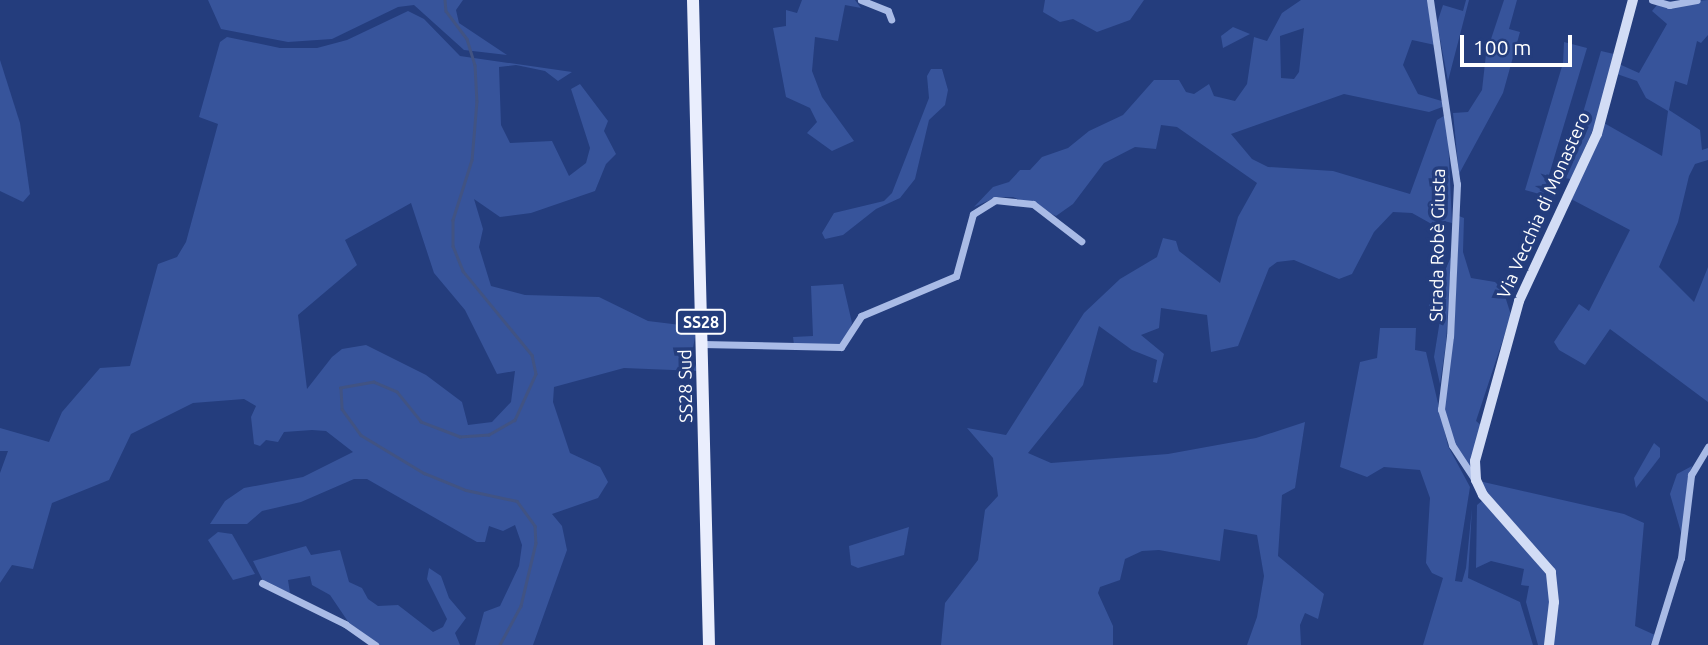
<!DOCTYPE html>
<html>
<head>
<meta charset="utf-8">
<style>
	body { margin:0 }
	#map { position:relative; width:1708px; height:645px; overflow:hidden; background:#243d7d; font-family:Ubuntu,sans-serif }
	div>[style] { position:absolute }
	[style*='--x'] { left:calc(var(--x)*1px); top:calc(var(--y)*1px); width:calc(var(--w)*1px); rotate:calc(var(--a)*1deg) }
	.green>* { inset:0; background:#37549b }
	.stream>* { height:2.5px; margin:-1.25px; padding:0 1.25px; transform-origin:1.25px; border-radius:1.25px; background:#415383 }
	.street>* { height:7px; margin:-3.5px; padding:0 3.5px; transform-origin:3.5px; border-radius:3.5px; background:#a9bbe6 }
	.secondary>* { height:10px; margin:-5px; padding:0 5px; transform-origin:5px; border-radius:5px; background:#d2dcf5 }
	.primary>* { height:12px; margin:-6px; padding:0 6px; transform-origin:6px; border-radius:6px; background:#eaeefd }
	span { translate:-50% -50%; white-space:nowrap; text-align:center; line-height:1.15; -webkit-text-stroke:7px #243d7d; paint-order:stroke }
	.shield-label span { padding:2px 5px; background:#243d7d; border:2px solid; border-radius:5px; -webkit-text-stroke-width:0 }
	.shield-label { font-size:16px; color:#fff; font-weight:700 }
	.street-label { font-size:18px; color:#fff }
	.scale { position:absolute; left:1460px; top:35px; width:112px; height:32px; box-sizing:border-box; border:4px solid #fff; border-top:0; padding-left:9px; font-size:21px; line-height:24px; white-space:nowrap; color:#fff; -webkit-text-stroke:5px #243d7d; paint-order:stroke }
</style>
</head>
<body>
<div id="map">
	<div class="green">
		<div style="clip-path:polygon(208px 0,463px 0,456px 10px,459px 23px,507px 55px,464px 50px,414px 5px,398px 7px,332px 39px,288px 42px,221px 29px)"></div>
		<div style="clip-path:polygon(802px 0,855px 0,861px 8px,845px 5px,838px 41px,815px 37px,812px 71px,822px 97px,854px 141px,832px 151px,807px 133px,817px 122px,810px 108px,786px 97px,773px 28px,786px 26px,786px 10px,797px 13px)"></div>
		<div style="clip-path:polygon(1045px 0,1144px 0,1130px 20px,1097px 32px,1073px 19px,1060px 22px,1043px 12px)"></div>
		<div style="clip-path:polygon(evenodd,1301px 0,1427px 0,1435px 45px,1412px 40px,1403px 65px,1418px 94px,1445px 102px,1445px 106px,1429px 112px,1344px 94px,1231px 134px,1252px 159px,1268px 167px,1333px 171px,1410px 194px,1437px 120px,1447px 114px,1452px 223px,1444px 221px,1437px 227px,1412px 213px,1393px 212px,1374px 232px,1352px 274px,1339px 279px,1294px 260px,1277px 262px,1269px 268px,1238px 346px,1211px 352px,1207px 315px,1161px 308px,1159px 328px,1141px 335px,1164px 354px,1157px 383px,1153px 382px,1157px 360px,1132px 350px,1099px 326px,1083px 385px,1028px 453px,1051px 463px,1168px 454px,1256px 438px,1305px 422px,1295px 488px,1282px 495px,1278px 556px,1324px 594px,1318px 619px,1305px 613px,1300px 625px,1301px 645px,1247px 645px,1257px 617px,1264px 576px,1257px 535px,1224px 529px,1220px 561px,1159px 550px,1142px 551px,1125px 559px,1120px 580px,1100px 587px,1098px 593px,1113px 626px,1113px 645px,941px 645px,945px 603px,978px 560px,985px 510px,998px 496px,993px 458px,967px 428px,1006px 435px,1084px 313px,1120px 279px,1157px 257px,1163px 238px,1176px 241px,1179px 251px,1220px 283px,1238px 217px,1257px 183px,1177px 127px,1161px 125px,1156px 149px,1135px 147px,1104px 163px,1073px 204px,1056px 216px,1013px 197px,997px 197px,974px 207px,993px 187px,1009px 182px,1020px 170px,1030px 170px,1042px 157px,1068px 148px,1089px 131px,1123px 115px,1154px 80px,1179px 80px,1186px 92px,1194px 94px,1209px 84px,1214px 96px,1235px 101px,1247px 84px,1254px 37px,1267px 41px,1282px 13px,1301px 0,1304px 28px,1299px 72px,1294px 79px,1281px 78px,1280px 36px,1304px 28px)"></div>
		<div style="clip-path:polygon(1466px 0,1469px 0,1448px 81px,1437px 23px,1443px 5px,1463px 11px)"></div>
		<div style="clip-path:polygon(1504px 0,1517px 0,1509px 29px,1520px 32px,1503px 93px,1459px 174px,1453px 113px,1468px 112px,1482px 90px,1486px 54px)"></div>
		<div style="clip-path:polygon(1708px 0,1708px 35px,1701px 43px,1697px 41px,1687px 85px,1675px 81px,1669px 110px,1700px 130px,1702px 150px,1708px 148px,1708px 160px,1695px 164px,1689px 176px,1678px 222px,1659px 267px,1694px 302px,1708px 267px,1708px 402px,1610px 329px,1585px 365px,1559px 350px,1554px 342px,1579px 304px,1589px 311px,1630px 230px,1571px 199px,1604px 123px,1662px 156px,1668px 111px,1646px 98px,1637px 81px,1617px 74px,1619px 64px,1639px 73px,1667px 24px,1652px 11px,1657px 5px)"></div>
		<div style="clip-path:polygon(evenodd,408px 11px,424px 19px,460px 56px,572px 72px,558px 81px,545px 71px,516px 65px,499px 67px,501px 125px,510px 143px,552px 141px,569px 176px,586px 163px,590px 148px,571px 89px,580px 84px,608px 121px,604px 131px,616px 154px,606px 164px,595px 191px,531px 213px,500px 217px,474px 199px,483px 229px,479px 247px,491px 286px,525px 295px,599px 297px,648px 321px,697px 327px,692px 353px,697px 371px,624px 368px,554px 387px,553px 402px,570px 453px,600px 467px,608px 482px,598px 498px,552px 514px,562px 526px,567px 550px,533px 645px,475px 645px,484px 612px,500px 606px,519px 566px,522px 545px,515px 525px,503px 531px,489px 526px,485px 542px,477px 542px,367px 479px,354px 479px,301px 502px,262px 511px,247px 524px,210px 524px,225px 501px,244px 488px,303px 477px,353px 452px,326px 431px,312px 430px,284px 432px,278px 442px,266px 440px,260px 446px,254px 444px,251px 417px,256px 406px,244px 399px,193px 403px,131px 434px,109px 480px,52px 503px,33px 569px,12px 565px,0 583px,0 473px,8px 451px,0 451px,0 428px,49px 442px,62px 412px,100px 368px,130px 366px,158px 264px,177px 257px,186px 242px,218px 124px,199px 117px,220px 42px,227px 37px,280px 48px,317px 48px,347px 40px,408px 11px,411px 203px,434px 273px,465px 310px,497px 374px,515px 371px,511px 402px,492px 422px,468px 425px,462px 402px,426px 375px,366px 345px,342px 349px,332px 357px,307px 389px,298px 315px,357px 265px,345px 240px,411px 203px)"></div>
		<div style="clip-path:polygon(1233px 27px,1250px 34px,1223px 48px,1221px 36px)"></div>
		<div style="clip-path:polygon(1564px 42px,1587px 48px,1543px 195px,1525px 190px,1563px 63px)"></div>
		<div style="clip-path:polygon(1601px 51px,1614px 54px,1596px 123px,1571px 179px,1564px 178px)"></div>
		<div style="clip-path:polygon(0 60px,20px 123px,30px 194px,23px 202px,0 191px)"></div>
		<div style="clip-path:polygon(931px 69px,942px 69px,948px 90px,945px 105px,929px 120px,915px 179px,900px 198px,876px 209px,843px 235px,825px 239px,822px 233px,834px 213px,884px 201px,892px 193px,929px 98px,927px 76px)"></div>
		<div style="clip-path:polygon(1459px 216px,1464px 218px,1463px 252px,1471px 278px,1495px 282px,1503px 290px,1511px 315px,1476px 421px,1481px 425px,1471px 474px,1454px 444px,1444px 408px,1454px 333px)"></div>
		<div style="clip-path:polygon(1451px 257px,1446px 343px,1440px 384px,1434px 357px,1441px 314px,1427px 310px)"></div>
		<div style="clip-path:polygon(843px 284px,852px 323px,847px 338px,840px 344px,794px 345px,793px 337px,813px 336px,811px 286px)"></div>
		<div style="clip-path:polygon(1380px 328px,1416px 328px,1415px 350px,1426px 352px,1448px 446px,1470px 487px,1455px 581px,1462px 582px,1466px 568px,1472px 508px,1468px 578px,1520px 602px,1533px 645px,1423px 645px,1443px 578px,1432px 573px,1426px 563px,1430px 498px,1420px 470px,1384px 467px,1367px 477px,1340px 467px,1360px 362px,1377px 358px)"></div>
		<div style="clip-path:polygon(1654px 443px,1660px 448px,1660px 457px,1636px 488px,1634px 478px)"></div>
		<div style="clip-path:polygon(1692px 466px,1688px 478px,1682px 536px,1670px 494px,1677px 474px)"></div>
		<div style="clip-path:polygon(1479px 481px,1624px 514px,1644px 523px,1635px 626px,1655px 635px,1650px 645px,1552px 645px,1557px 586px)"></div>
		<div style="clip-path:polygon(1483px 500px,1542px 564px,1551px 582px,1546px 645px,1538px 645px,1526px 602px,1529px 586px,1521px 585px,1524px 569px,1491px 561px,1476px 568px,1477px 505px)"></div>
		<div style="clip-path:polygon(909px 527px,904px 555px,858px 568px,851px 565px,849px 546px)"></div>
		<div style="clip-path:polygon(218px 532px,232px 534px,255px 574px,233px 580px,208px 540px)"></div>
		<div style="clip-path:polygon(306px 546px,311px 555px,340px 550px,349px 582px,362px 588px,368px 599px,378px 606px,398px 605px,433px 632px,443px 627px,447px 619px,427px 579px,429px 568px,441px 576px,449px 598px,466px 618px,455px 633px,460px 645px,379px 645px,349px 623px,330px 595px,312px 585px,310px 576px,288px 580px,290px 593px,263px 581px,253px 561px)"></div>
	</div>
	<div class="stream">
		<div style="--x:445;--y:0;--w:11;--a:85"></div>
		<div style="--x:446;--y:11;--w:35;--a:53"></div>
		<div style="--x:467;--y:39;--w:27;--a:73"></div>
		<div style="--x:475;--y:65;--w:36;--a:87"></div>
		<div style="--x:477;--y:101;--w:59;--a:94.8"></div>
		<div style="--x:472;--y:160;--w:63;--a:107.6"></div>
		<div style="--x:453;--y:220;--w:26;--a:90"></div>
		<div style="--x:453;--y:246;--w:27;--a:68"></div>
		<div style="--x:463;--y:271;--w:109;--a:50.6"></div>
		<div style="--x:532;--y:355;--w:19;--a:78"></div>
		<div style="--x:536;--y:374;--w:51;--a:114.5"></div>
		<div style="--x:515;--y:420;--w:30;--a:150"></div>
		<div style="--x:489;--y:435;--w:29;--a:176"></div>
		<div style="--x:460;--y:437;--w:42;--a:-159"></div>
		<div style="--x:421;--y:422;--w:38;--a:-129"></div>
		<div style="--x:397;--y:392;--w:25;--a:-157"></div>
		<div style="--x:374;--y:382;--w:34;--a:170"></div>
		<div style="--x:341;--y:388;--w:21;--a:87"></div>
		<div style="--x:342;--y:409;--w:32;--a:54"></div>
		<div style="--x:361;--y:435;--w:74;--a:31.1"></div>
		<div style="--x:424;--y:473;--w:45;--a:22"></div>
		<div style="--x:466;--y:490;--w:52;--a:12.2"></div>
		<div style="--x:517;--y:501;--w:31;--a:54"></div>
		<div style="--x:535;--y:526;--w:17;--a:87"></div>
		<div style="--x:536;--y:543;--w:65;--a:103.4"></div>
		<div style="--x:521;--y:606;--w:44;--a:118.3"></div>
	</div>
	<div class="street">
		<div style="--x:861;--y:0;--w:29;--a:22"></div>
		<div style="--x:888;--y:11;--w:9;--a:69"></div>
		<div style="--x:1430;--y:0;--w:186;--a:81.7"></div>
		<div style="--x:1457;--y:184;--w:152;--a:92.6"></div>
		<div style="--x:1450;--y:336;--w:74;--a:97"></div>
		<div style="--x:1441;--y:409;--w:38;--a:73"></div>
		<div style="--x:1452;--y:445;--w:45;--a:56.7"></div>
		<div style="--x:1652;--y:0;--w:18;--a:16"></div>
		<div style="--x:1669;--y:5;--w:28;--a:-10"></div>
		<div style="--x:702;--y:344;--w:139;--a:1.2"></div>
		<div style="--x:841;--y:347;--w:37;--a:-57"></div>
		<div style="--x:861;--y:316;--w:103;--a:-22.8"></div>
		<div style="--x:956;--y:276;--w:64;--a:-74.7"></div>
		<div style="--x:973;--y:214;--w:26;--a:-32"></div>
		<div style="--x:995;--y:200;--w:38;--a:6"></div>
		<div style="--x:1033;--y:204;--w:61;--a:37.6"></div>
		<div style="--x:262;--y:583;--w:93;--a:26.3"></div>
		<div style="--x:345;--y:624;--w:37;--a:35"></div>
		<div style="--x:1654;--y:645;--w:91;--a:-72.8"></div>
		<div style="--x:1681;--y:558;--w:84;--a:-83.1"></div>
		<div style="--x:1691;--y:475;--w:33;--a:-59"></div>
	</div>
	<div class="secondary">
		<div style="--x:1549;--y:645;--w:43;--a:-83.4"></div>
		<div style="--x:1554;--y:602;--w:30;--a:-96"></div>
		<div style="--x:1551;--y:572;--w:103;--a:-131.4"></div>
		<div style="--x:1483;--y:495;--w:17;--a:-115"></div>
		<div style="--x:1476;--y:480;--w:19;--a:-93"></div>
		<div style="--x:1475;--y:461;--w:166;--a:-74.6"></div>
		<div style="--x:1519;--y:301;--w:184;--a:-65"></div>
		<div style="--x:1597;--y:134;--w:139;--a:-75"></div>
	</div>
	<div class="primary">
		<div style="--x:693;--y:0;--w:645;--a:88.58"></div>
	</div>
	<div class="shield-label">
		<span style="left:701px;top:322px">SS28</span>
	</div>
	<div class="street-label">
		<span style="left:1543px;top:205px;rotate:-66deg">Via Vecchia di Monastero</span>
		<span style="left:1437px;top:245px;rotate:-89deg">Strada Robè Giusta</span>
		<span style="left:685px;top:386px;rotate:-91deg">SS28 Sud</span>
	</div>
	<div class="scale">100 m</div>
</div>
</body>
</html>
